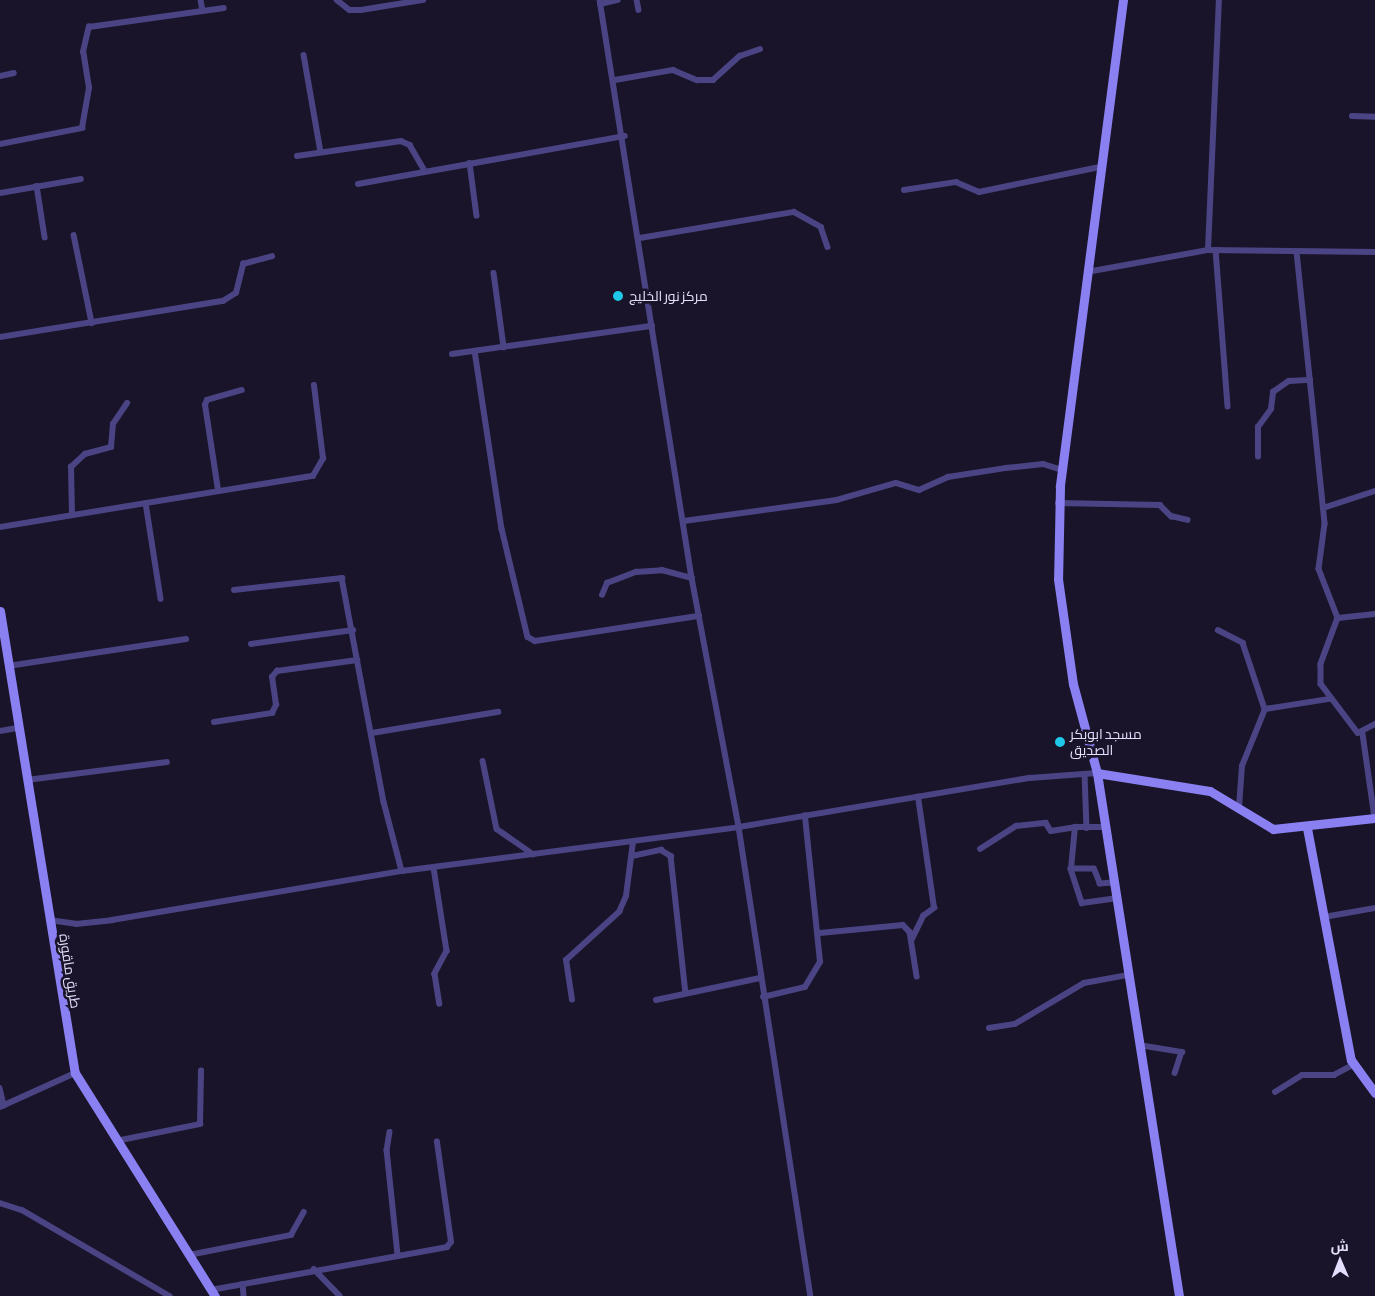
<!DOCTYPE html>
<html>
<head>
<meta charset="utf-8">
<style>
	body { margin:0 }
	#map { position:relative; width:1375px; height:1296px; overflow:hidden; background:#191429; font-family:"Asap Condensed",Cairo,sans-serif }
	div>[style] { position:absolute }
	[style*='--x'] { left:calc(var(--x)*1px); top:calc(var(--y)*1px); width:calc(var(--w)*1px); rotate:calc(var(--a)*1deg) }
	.street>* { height:5.5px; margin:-2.75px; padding:0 2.75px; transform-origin:2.75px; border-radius:2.75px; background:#4a4484 }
	.secondary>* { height:9px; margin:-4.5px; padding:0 4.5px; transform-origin:4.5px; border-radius:4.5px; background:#8a80f2 }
	.dots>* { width:14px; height:14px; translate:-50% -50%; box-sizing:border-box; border:2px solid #191429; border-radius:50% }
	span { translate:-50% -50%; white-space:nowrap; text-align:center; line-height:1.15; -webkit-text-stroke:5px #191429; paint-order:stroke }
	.poi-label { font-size:14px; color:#e4dffc }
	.left { translate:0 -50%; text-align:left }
	.street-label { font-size:14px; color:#e4dffc }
	.north { position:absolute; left:1315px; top:1236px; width:50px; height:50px; -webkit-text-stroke:4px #191429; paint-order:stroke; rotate:359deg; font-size:14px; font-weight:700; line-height:20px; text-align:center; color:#e4dffc }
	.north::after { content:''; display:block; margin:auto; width:18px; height:22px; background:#e4dffc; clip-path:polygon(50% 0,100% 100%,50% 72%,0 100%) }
</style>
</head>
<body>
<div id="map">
	<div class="street">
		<div style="--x:201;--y:0;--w:11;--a:80"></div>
		<div style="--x:337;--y:0;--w:16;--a:38"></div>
		<div style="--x:350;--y:10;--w:11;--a:0"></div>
		<div style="--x:361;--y:10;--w:63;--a:-9.2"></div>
		<div style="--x:600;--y:0;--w:585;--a:80.96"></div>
		<div style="--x:692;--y:578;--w:253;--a:79.3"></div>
		<div style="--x:739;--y:827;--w:474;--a:81.3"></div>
		<div style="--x:637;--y:0;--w:10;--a:79"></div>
		<div style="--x:600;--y:4;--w:18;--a:-13"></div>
		<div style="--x:304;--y:55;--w:98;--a:80.1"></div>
		<div style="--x:0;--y:76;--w:14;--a:-12"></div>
		<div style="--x:615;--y:80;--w:59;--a:-9.8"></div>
		<div style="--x:673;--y:70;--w:26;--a:23"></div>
		<div style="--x:697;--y:80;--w:16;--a:0"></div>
		<div style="--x:713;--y:80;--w:36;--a:-42"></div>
		<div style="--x:740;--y:56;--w:21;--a:-19"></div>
		<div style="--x:1352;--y:116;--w:23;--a:2"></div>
		<div style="--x:0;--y:144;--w:84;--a:-11"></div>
		<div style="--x:82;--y:128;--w:41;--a:-80.1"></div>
		<div style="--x:89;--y:88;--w:36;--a:-99"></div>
		<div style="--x:83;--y:52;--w:26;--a:-77"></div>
		<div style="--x:89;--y:27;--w:136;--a:-8"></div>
		<div style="--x:297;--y:156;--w:105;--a:-8.2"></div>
		<div style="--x:401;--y:141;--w:10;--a:24"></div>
		<div style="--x:410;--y:145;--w:30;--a:60"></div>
		<div style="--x:470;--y:163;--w:53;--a:82.5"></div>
		<div style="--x:358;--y:184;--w:271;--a:-10.2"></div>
		<div style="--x:37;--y:186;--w:52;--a:81.1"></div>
		<div style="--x:904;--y:190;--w:53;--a:-8.7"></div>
		<div style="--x:956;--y:182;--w:25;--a:23"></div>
		<div style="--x:979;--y:192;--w:124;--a:-11.7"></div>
		<div style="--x:0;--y:193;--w:82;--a:-9.8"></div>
		<div style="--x:74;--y:235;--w:90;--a:78.4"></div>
		<div style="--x:640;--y:238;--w:156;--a:-9.6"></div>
		<div style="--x:794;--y:212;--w:31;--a:29"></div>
		<div style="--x:821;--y:227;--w:21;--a:71"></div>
		<div style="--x:1208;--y:250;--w:250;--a:-87.5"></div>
		<div style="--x:1216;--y:250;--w:157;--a:85.6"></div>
		<div style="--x:1297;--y:252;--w:273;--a:84.1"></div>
		<div style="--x:1325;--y:524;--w:45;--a:97.6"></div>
		<div style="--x:1319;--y:569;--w:53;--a:68.8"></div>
		<div style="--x:1338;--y:618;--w:37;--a:-6"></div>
		<div style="--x:1087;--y:272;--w:123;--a:-10.3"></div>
		<div style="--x:1208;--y:250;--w:167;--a:0.7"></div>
		<div style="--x:494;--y:273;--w:75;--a:82.3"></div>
		<div style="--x:0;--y:337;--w:226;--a:-9.2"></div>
		<div style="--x:223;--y:301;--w:15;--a:-32"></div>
		<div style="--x:236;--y:293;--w:30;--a:-76"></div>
		<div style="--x:243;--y:264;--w:30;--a:-15"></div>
		<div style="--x:475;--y:351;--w:180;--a:81.4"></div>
		<div style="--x:502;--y:529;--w:111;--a:76.5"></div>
		<div style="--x:528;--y:637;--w:8;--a:30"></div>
		<div style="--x:535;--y:641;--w:166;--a:-8.7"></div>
		<div style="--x:452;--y:354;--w:202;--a:-8"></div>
		<div style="--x:1258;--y:457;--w:30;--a:-90"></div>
		<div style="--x:1258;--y:427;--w:22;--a:-54"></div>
		<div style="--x:1271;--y:409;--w:17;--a:-83"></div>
		<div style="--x:1273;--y:392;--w:19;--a:-35"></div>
		<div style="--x:1289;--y:381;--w:21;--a:-3"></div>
		<div style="--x:218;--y:490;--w:86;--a:-98.7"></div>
		<div style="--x:205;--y:405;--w:5;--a:-68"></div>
		<div style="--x:207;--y:400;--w:36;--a:-16"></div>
		<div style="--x:146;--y:503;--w:97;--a:81.1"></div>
		<div style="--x:1058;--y:503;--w:102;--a:1.1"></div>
		<div style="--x:1160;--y:505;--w:16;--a:45"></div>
		<div style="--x:1171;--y:516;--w:17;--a:13"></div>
		<div style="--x:1323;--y:508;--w:55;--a:-18.1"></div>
		<div style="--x:72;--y:515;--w:48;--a:-91.2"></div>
		<div style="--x:71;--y:467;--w:19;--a:-43"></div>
		<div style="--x:85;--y:454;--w:27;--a:-15"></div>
		<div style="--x:111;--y:447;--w:23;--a:-85"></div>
		<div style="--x:113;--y:424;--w:25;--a:-56"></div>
		<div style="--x:684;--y:521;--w:154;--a:-7.8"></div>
		<div style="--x:837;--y:500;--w:61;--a:-16.1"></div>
		<div style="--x:896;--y:483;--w:24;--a:17"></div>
		<div style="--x:919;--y:490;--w:32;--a:-24"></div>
		<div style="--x:948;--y:477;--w:59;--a:-8.8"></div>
		<div style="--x:1006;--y:468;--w:37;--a:-6"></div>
		<div style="--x:1043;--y:464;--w:21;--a:17"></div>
		<div style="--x:0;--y:527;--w:317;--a:-9.3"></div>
		<div style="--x:313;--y:476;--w:20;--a:-60"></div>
		<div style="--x:323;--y:459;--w:74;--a:-97"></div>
		<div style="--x:234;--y:590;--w:109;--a:-6.3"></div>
		<div style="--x:342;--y:578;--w:228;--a:79.4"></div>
		<div style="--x:384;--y:802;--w:71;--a:75.4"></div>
		<div style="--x:602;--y:595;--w:13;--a:-67"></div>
		<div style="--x:607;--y:583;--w:31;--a:-21"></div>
		<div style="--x:636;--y:572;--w:26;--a:-4"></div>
		<div style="--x:662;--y:570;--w:31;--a:15"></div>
		<div style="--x:1338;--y:618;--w:49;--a:110.3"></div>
		<div style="--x:1321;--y:664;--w:20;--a:90"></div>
		<div style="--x:1321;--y:684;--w:61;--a:52.9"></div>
		<div style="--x:1358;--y:733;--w:19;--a:-28"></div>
		<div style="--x:1218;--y:630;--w:28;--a:27"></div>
		<div style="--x:1243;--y:643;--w:70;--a:71.6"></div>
		<div style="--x:251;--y:644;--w:103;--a:-7.8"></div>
		<div style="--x:8;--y:666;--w:180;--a:-8.6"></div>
		<div style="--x:214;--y:722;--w:59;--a:-8.8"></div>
		<div style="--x:272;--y:713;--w:9;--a:-63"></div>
		<div style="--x:276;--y:705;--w:28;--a:-98"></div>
		<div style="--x:272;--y:677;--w:8;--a:-50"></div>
		<div style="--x:277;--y:671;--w:81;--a:-7.8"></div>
		<div style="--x:0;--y:731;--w:17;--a:-10"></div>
		<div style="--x:372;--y:733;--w:128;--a:-9.5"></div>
		<div style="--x:1363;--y:734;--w:85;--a:81.9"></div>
		<div style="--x:483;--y:761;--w:69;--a:78.4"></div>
		<div style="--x:497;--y:829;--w:44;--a:34.8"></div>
		<div style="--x:1085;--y:774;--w:54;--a:87.9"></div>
		<div style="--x:27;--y:780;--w:141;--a:-7.3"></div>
		<div style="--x:1239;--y:807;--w:41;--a:-85.8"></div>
		<div style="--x:1242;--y:766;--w:61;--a:-68"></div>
		<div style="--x:1265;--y:709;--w:65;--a:-8.9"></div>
		<div style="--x:980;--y:849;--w:43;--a:-32.6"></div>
		<div style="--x:1016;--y:826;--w:30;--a:-6"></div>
		<div style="--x:1046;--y:823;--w:9;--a:58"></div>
		<div style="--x:1051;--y:831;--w:24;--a:-9"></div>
		<div style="--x:632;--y:856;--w:30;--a:-12"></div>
		<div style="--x:661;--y:850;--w:12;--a:31"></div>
		<div style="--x:671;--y:856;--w:138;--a:83.8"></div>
		<div style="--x:434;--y:868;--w:84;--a:81.1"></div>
		<div style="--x:447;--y:951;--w:26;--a:118"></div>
		<div style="--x:435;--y:974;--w:30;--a:81"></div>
		<div style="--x:1071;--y:869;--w:42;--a:-84.6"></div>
		<div style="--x:1075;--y:827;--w:29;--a:0"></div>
		<div style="--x:1113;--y:883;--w:13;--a:176"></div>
		<div style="--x:1100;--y:884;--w:16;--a:-112"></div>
		<div style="--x:1094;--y:869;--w:23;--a:180"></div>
		<div style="--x:1071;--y:869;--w:36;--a:72"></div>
		<div style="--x:1082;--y:903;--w:34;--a:-8"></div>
		<div style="--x:1324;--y:917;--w:52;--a:-10"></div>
		<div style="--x:49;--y:920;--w:27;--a:8"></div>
		<div style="--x:76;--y:924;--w:36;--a:-6"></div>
		<div style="--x:112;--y:920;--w:294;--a:-9.6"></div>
		<div style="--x:402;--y:871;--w:340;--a:-7.4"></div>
		<div style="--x:739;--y:827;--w:295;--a:-9.6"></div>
		<div style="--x:1030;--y:778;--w:67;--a:-4.3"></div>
		<div style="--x:820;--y:933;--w:83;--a:-5.5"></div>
		<div style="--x:903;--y:925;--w:10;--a:45"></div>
		<div style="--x:910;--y:932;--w:45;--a:81"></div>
		<div style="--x:911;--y:941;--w:28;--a:-64"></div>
		<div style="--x:923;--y:916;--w:14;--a:-36"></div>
		<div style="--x:934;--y:908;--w:112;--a:-98.2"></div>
		<div style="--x:763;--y:997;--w:43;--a:-13.4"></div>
		<div style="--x:805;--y:987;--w:29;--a:-59"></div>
		<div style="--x:820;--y:962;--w:147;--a:-95.9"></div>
		<div style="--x:572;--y:1000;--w:40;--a:-98.5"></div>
		<div style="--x:566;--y:960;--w:72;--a:-42.2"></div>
		<div style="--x:619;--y:912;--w:17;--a:-66"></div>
		<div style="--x:626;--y:896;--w:54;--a:-82.6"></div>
		<div style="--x:656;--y:1000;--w:106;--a:-11.9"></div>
		<div style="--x:989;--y:1028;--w:26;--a:-9"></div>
		<div style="--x:1015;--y:1024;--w:80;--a:-30.7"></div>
		<div style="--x:1084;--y:983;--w:45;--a:-10.3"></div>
		<div style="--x:1139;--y:1045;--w:44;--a:9.2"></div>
		<div style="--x:1182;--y:1052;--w:22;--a:108"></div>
		<div style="--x:0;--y:1088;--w:18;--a:77"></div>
		<div style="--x:1275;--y:1092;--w:32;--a:-32"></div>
		<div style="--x:1302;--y:1075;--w:32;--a:0"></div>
		<div style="--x:1334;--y:1075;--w:21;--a:-28"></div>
		<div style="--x:0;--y:1107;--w:82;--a:-24.4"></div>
		<div style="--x:390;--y:1132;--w:18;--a:99"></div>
		<div style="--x:387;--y:1150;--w:106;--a:84"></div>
		<div style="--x:116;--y:1141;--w:86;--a:-11.4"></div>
		<div style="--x:200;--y:1124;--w:53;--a:-88.9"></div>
		<div style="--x:0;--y:1203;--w:23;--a:18"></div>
		<div style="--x:22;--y:1210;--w:171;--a:30.2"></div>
		<div style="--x:189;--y:1255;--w:104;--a:-11.1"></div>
		<div style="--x:291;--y:1235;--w:26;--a:-61"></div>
		<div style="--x:314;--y:1269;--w:37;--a:46"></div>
		<div style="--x:243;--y:1284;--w:12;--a:85"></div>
		<div style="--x:211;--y:1290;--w:240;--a:-10.3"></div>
		<div style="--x:447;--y:1247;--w:6;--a:-51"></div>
		<div style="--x:451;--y:1242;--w:101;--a:-98"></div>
	</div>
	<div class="secondary">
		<div style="--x:1123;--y:0;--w:491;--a:97.4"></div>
		<div style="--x:1060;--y:487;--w:92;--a:91.2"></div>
		<div style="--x:1058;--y:579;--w:106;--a:81.9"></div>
		<div style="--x:1073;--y:684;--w:92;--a:74.9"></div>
		<div style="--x:1097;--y:773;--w:529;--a:81.09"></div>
		<div style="--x:0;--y:611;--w:468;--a:80.8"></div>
		<div style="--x:75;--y:1073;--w:263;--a:57.9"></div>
		<div style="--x:1097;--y:773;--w:114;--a:9.1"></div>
		<div style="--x:1210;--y:791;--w:74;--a:31.1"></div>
		<div style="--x:1273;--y:829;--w:103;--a:-6.2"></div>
		<div style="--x:1307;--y:828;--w:236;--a:79.3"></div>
		<div style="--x:1351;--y:1060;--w:41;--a:54"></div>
	</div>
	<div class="dots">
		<div style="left:618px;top:296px;background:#1fc7e8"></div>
		<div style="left:1060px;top:742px;background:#1fc7e8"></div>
	</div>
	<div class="poi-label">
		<span class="left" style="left:629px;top:296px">مركز نور الخليج</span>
		<span class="left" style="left:1070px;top:742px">مسجد ابوبكر<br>الصديق</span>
	</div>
	<div class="street-label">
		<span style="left:70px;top:971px;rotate:81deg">طريق ماقورة</span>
	</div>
	<div class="north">ش</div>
</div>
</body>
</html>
